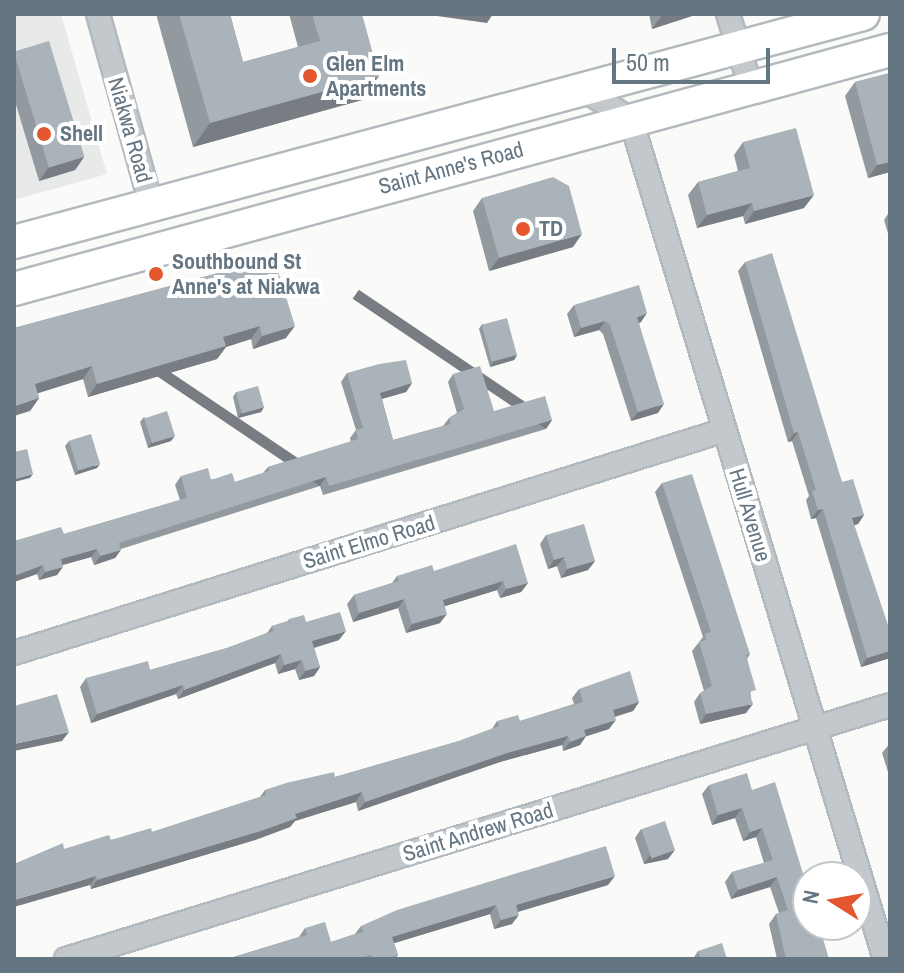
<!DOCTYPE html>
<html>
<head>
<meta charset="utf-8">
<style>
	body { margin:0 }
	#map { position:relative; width:904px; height:973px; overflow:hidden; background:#fafaf8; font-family:"Archivo Narrow",sans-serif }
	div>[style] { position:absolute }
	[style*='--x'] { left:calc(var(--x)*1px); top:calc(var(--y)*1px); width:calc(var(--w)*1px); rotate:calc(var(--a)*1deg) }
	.built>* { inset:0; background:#e8e9e9 }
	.roads { filter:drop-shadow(2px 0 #b3babf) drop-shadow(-2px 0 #b3babf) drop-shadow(0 2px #b3babf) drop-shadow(0 -2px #b3babf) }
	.street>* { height:22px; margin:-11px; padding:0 11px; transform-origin:11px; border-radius:11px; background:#c3c8cc }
	.secondary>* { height:32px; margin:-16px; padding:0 16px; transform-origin:16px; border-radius:16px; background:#fff }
	.wall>* { inset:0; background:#929a9f }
	.shaded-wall>* { inset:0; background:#777d82; transform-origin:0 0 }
	.building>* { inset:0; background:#aab3b9; transform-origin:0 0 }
	.dots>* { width:22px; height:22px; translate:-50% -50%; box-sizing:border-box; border:4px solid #fff; border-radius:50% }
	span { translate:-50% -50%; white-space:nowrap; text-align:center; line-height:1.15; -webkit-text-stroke:8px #fff; paint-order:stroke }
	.poi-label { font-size:22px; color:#657683; font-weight:700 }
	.left { translate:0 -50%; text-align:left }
	.street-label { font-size:22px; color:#657683 }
	.frame { position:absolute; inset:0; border:16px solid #657683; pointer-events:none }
	.north { position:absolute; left:792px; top:861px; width:80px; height:80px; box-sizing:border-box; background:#fff; border:2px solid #c1c8cd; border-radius:50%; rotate:281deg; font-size:22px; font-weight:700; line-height:32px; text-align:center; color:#657683 }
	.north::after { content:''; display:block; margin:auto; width:28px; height:36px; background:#e4572e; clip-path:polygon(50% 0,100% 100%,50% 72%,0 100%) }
	.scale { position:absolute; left:612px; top:48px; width:158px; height:36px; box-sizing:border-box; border:4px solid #657683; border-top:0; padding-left:10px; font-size:24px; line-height:28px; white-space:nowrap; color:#657683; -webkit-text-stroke:6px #fff; paint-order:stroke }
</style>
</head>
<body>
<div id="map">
	<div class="built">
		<div style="clip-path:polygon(14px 14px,61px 14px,107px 174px,14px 200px)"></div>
	</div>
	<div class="roads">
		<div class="street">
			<div style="--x:98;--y:14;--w:197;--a:74.4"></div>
			<div style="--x:728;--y:14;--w:77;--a:72.7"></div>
			<div style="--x:588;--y:92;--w:51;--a:33.1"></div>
			<div style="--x:631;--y:120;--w:877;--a:73.16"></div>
			<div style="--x:14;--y:653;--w:745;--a:-17.41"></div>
			<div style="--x:66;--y:959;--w:862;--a:-17.13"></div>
		</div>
		<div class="secondary">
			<div style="--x:14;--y:242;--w:879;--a:-15.03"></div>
			<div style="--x:14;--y:289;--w:908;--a:-15.26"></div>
		</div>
	</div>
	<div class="wall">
		<div style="clip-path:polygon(156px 14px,230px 14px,243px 62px,298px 47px,289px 14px,362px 14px,362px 100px,193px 147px)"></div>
		<div style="clip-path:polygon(649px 14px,698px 14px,652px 29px)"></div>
		<div style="clip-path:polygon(14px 52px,84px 157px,75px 170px,39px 181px,14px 98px)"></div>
		<div style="clip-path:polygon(890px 73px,890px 172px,868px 178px,845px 96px,855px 82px)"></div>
		<div style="clip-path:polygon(743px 142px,804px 208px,745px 224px,743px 216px,697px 228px,688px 195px,698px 182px,738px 171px,734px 155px)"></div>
		<div style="clip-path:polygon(482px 198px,573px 247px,489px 271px,473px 211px)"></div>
		<div style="clip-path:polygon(890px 211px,890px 240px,884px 220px)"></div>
		<div style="clip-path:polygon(274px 258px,286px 338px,253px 349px,251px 339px,226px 347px,217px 359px,88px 397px,83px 379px,38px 393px,39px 398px,30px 411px,14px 328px)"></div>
		<div style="clip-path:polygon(745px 262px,842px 482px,864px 515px,858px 524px,854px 525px,890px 658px,861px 667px,816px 518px,811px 519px,806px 500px,809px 496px,792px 441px,788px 442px,738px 271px)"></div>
		<div style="clip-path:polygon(574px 305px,641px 322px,639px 323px,658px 413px,631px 421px,603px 334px,599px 330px,574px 337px,567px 314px)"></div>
		<div style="clip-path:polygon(482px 324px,517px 355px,514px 360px,490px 367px,479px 329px)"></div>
		<div style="clip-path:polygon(347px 373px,412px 383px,406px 392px,382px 399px,393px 440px,443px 426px,449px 418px,457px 413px,448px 382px,453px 374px,494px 411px,552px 420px,546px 429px,323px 495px,320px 486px,121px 549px,115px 558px,94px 565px,91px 557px,63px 565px,57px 575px,39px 580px,37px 574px,14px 582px,14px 541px,64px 534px,180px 500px,175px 485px,181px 476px,235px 482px,263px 473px,268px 467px,351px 442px,350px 438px,356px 430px,341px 382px)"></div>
		<div style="clip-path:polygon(236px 392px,264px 407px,261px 412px,238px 418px,233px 397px)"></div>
		<div style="clip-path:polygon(144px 417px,171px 441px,148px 448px,140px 422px)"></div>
		<div style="clip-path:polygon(69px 441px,97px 468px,75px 475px,65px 446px)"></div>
		<div style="clip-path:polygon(662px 483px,750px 654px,747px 659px,751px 698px,746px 713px,700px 724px,694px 702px,700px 693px,704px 691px,692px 651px,703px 637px,655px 492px)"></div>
		<div style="clip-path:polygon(546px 535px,595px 561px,588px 570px,561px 578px,557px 566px,548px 569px,540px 544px)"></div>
		<div style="clip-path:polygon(434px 571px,528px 583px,521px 592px,500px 598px,497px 590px,445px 606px,440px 623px,406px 633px,398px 608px,353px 622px,347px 604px,354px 595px,392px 583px,397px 576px)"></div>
		<div style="clip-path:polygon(289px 619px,306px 622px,339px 640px,314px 648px,320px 667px,314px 676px,299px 680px,295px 669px,278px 674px,275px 663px,178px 699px,176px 694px,91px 723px,80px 687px,86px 678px,150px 670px,227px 648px,267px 633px,272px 626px,288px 621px)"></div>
		<div style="clip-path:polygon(579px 689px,639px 702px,633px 711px,615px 717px,609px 729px,586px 736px,580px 745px,563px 751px,562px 745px,500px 762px,358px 811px,356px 802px,295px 821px,290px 827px,255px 840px,91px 889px,90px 885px,64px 849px,152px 832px,260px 797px,265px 790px,335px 777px,459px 741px,492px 729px,497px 721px,520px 721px,574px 704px,572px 698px)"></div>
		<div style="clip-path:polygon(890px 743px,890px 778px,882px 753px)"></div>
		<div style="clip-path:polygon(709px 785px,752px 790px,829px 959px,777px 959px,769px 924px,776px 914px,779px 913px,770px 887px,731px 899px,725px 882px,732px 872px,764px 863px,756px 837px,743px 841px,735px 818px,712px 825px,702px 794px)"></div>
		<div style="clip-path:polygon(641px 829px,668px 859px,644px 864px,635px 838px)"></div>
		<div style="clip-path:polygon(608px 885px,518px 912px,512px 924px,494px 929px,490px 914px,394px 943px,398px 955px,395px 959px,227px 959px,299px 937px,305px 928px,331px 942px,355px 934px,361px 926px)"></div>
		<div style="clip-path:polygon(698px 951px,727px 959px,693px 959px)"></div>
	</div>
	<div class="shaded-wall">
		<div style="clip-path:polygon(439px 14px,493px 14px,487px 23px,437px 16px)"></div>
		<div style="clip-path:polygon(663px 14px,698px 14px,652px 29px)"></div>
		<div style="clip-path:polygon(379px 76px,362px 100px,193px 147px,210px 123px)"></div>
		<div style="clip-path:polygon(84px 157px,75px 170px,39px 181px,48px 168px)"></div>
		<div style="clip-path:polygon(890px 162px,890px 172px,868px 178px,877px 165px)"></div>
		<div style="clip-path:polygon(814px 195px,804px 208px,745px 224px,754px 211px)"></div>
		<div style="clip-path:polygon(752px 203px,743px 216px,697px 228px,707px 215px)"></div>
		<div style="clip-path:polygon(582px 234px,573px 247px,489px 271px,499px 258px)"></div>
		<div style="clip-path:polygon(647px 313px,641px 322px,630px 326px,637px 317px)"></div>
		<div style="clip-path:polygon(605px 321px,599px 330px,574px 337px,581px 328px)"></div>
		<div style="clip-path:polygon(260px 326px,251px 339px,226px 347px,217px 359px,88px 397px,97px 384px,223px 337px)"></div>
		<div style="clip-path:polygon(295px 326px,286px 338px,253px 349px,262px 336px)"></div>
		<div style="clip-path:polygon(517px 355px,514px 360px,490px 367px,493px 362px)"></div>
		<div style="clip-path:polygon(92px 366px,83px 379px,26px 397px,35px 384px)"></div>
		<div style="clip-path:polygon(412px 383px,406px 392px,374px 401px,380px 393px)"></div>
		<div style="clip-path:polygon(39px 398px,30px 411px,14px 416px,14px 406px)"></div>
		<div style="clip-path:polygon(664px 404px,658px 413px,631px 421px,638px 412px)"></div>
		<div style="clip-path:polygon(264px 407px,261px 412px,238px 418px,241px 413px)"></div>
		<div style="left:552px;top:420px;width:11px;height:233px;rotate:124deg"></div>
		<div style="clip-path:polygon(798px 432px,792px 441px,788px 442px,794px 433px)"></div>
		<div style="clip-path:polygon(175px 436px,171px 441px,148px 448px,151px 443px)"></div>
		<div style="clip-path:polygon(100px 464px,97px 468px,75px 475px,78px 471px)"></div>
		<div style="clip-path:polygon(33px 474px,30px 478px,14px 482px,14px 479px)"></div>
		<div style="left:326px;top:477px;width:11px;height:217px;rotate:124deg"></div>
		<div style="clip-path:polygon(823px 509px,816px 518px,811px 519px,818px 510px)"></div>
		<div style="clip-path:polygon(864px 515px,858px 524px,846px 528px,852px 518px)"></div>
		<div style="clip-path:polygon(97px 549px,91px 557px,55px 567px,61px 559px)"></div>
		<div style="clip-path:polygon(121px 550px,115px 558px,94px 565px,100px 556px)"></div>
		<div style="clip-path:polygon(564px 557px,557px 566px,548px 569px,554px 560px)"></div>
		<div style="clip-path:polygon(595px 561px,588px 570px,561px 578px,567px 569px)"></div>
		<div style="clip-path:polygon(43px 565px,37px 574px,14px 582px,14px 576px)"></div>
		<div style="clip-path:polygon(63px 567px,57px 575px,39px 580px,45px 572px)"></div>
		<div style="clip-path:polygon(503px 581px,497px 590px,436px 609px,443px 600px)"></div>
		<div style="clip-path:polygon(528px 583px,521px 592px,500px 598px,506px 589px)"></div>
		<div style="clip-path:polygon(404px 599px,398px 608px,353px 622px,359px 613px)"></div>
		<div style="clip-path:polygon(447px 614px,440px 623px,406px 633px,412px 624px)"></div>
		<div style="clip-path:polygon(346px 631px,339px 640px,306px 650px,312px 641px)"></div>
		<div style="clip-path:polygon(890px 651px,890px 658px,861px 667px,867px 658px)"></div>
		<div style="clip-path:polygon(281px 654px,275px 663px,178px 699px,184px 690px)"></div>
		<div style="clip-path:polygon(302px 660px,295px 669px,278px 674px,284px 665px)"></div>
		<div style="clip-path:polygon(320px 667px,314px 676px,299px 680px,305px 671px)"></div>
		<div style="clip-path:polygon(183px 685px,176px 694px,91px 723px,97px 714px)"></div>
		<div style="clip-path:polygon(639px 702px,633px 711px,606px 719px,613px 710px)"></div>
		<div style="clip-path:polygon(753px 704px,746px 713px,700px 724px,706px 714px)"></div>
		<div style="clip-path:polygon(616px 720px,609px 729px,578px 739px,584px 730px)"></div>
		<div style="clip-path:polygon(69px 732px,62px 741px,14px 751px,14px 744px)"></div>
		<div style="clip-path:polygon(568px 736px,562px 745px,500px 762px,358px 811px,365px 802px,507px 753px)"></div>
		<div style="clip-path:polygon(586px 736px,580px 745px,563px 751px,570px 742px)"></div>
		<div style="clip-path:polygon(362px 792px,356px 802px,295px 821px,290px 827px,255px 840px,91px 889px,97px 880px)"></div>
		<div style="clip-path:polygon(742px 808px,735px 818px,712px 825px,718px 815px)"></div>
		<div style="clip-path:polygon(762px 828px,756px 837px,743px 841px,750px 832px)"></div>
		<div style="clip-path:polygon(675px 850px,668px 859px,644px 864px,650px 855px)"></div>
		<div style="clip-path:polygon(96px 876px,90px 885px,14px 907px,14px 900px)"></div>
		<div style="clip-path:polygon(615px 876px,608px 885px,510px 914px,516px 905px)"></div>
		<div style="clip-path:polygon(777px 877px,770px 887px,731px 899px,738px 890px)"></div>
		<div style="clip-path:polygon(496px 905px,490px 914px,385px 946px,392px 937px)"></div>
		<div style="clip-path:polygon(519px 915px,512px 924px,494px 929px,501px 920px)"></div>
	</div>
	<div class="building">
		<div style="clip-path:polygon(179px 14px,230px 14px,243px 62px,320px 41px,312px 14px,362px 14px,379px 76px,210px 123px)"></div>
		<div style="left:49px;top:41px;width:121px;height:37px;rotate:73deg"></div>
		<div style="clip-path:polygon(890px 73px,890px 162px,877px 165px,855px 82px)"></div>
		<div style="clip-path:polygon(796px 128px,814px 195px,754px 211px,752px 203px,707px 215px,698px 182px,750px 168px,743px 142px)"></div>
		<div style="clip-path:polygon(553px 177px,569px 186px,582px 234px,499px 258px,482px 198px)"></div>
		<div style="clip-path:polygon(772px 253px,842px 482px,853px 479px,864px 515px,852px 518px,890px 631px,890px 651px,867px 658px,823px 509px,818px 510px,812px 491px,816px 490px,798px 432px,794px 433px,745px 262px)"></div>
		<div style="clip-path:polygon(274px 258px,295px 326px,262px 336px,260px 326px,223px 337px,226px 346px,97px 384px,92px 366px,35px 384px,39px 398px,14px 406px,14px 328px)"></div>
		<div style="clip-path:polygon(639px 285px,647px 313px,637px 317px,664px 404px,638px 412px,610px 325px,605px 321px,581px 328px,574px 305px)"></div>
		<div style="left:507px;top:318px;width:38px;height:26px;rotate:75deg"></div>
		<div style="clip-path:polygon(406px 360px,412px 383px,380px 393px,393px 440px,451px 424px,449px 418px,464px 409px,453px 374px,480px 366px,494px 411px,545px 396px,552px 420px,329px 486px,326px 477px,119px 543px,121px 550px,100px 556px,97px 549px,61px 559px,63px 567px,45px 572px,43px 565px,14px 576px,14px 541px,61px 527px,64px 534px,187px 498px,181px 476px,208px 468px,211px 480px,232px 473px,235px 482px,269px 471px,268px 467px,358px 439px,356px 430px,363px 428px,347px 373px,379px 364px)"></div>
		<div style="left:258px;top:386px;width:22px;height:23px;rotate:74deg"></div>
		<div style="left:167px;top:411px;width:26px;height:24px;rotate:72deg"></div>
		<div style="left:91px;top:434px;width:31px;height:23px;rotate:73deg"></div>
		<div style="clip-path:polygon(27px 449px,33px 474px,14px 479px,14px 452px)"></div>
		<div style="clip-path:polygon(692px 474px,750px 654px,746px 655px,756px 690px,749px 692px,753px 704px,706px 714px,700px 693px,712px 686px,699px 642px,706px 640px,705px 634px,711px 632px,662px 483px)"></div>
		<div style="clip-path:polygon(584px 524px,595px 561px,567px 569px,564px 557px,554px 560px,546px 535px)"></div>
		<div style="clip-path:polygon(516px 544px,528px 583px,506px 589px,503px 581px,443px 600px,447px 614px,412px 624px,404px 599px,359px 613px,354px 595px,399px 581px,397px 576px,432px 565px,434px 571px)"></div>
		<div style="clip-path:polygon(340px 612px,346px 631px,312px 641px,320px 667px,305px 671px,302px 660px,284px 665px,281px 654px,184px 690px,183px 685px,97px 714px,86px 678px,148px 661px,150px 670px,227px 648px,274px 631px,272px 626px,289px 621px,291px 626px,289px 619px,304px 615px,306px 622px)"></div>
		<div style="clip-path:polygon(630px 671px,639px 702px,613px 710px,616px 720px,584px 730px,586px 736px,570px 742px,568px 736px,507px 753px,365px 802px,362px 792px,295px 814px,297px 818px,261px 831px,97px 880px,96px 876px,14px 900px,14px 864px,63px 843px,64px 849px,109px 835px,111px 840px,151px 828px,152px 832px,266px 795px,265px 790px,286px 783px,334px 772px,335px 777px,459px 741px,499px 726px,497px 721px,518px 715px,520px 721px,583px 702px,579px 689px)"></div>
		<div style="clip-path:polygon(57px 694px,69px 732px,14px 744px,14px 706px)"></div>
		<div style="clip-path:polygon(747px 773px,752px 790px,775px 782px,808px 890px,808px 925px,819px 925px,829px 959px,786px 959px,776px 914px,788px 910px,777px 877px,738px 890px,732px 872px,773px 860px,762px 828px,750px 832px,742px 808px,718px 815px,709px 785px)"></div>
		<div style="left:665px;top:821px;width:31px;height:25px;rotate:71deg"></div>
		<div style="clip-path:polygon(606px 846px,615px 876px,516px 905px,519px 915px,501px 920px,496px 905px,392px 937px,398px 955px,385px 959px,372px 959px,371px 955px,356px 959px,227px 959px,307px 935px,305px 928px,325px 922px,331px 942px,363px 932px,361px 926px,397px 910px)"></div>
		<div style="clip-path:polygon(722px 943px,727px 959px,701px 959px,698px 951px)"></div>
	</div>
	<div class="dots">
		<div style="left:310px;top:76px;background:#e4572e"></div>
		<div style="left:44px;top:134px;background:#e4572e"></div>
		<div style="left:523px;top:229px;background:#e4572e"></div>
		<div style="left:156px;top:274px;background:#e4572e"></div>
	</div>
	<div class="poi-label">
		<span class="left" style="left:326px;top:76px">Glen Elm<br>Apartments</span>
		<span class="left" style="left:60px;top:134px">Shell</span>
		<span class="left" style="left:539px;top:229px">TD</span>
		<span class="left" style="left:172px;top:274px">Southbound St<br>Anne's at Niakwa</span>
	</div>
	<div class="street-label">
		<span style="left:130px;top:130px;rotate:74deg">Niakwa Road</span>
		<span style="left:451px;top:168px;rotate:-15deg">Saint Anne's Road</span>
		<span style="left:750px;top:515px;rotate:73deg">Hull Avenue</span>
		<span style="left:369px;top:542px;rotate:-17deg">Saint Elmo Road</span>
		<span style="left:478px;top:832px;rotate:-17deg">Saint Andrew Road</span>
	</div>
	<div class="frame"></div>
	<div class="north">N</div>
	<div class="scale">50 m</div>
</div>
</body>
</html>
